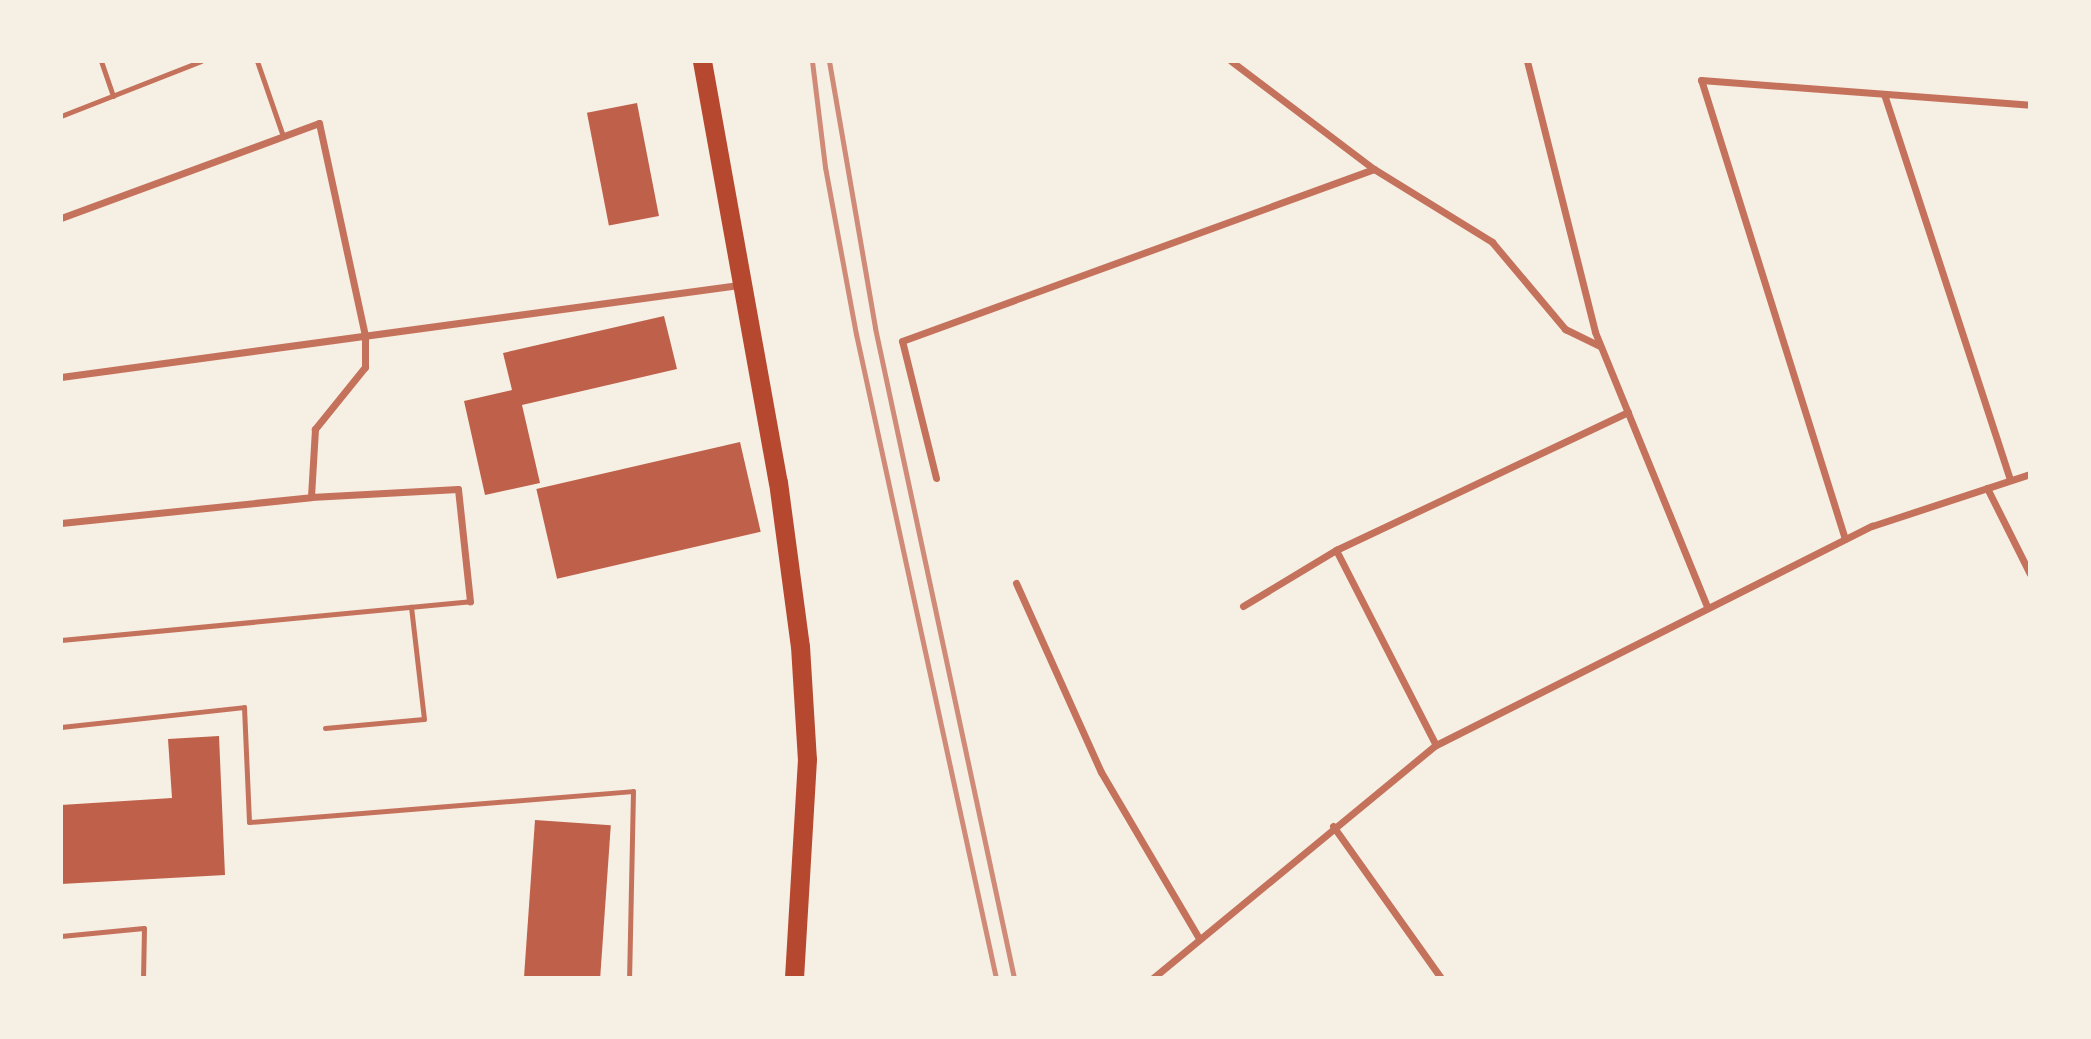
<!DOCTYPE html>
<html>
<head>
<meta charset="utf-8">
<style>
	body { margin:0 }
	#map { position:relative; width:2091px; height:1039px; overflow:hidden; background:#f6efe4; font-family:Roboto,sans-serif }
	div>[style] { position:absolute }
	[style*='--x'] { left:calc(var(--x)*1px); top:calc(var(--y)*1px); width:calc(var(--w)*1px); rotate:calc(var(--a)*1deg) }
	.building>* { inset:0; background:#bf614a; transform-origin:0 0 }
	.service>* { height:5px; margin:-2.5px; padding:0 2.5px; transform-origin:2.5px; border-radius:2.5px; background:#c5725c }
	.minor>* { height:7px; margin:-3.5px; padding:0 3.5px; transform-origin:3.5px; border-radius:3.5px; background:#c5725c }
	.trunk>* { height:19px; margin:-9.5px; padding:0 9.5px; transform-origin:9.5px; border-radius:9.5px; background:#b5482f }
	.rail>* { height:5px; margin:-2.5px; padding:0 2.5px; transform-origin:2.5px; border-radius:2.5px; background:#cf8b77 }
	span { translate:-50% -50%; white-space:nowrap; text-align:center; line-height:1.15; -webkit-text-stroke:7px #f6efe4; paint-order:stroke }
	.frame { position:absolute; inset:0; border:63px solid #f6efe4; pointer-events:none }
</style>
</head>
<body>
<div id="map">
	<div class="building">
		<div style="left:637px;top:103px;width:115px;height:51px;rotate:79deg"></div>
		<div style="clip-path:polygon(664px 316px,677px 369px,522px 405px,540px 483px,485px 495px,464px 401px,512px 390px,503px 353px)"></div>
		<div style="left:740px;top:442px;width:92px;height:209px;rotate:77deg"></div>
		<div style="clip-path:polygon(219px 736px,225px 875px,61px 884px,61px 805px,172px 798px,168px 739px)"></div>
		<div style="left:535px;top:820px;width:76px;height:159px;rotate:4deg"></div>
	</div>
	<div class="service">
		<div style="--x:101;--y:61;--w:37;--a:71"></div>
		<div style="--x:257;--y:61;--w:79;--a:70.9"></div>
		<div style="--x:61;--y:116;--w:150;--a:-21.4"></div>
		<div style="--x:61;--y:640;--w:411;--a:-5.4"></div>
		<div style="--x:61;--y:727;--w:184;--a:-6.2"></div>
		<div style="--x:244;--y:707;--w:115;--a:87.5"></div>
		<div style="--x:249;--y:822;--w:385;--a:-4.6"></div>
		<div style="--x:633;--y:791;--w:187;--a:91.2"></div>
		<div style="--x:325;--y:728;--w:99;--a:-5.2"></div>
		<div style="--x:424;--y:719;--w:113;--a:-96.6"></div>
		<div style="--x:61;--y:936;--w:83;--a:-5.5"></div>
		<div style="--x:144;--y:928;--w:50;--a:91.1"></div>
	</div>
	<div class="minor">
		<div style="--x:1231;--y:61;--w:179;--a:37.1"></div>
		<div style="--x:1374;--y:169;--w:139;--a:31.7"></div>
		<div style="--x:1492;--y:242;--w:114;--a:50"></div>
		<div style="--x:1565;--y:329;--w:39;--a:26"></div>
		<div style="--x:1527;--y:61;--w:279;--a:75.9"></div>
		<div style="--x:1595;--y:332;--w:296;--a:67.8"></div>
		<div style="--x:1884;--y:94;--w:406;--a:71.9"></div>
		<div style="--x:61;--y:218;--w:275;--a:-20.2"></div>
		<div style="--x:319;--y:123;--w:217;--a:77.8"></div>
		<div style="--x:365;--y:335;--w:32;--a:90"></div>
		<div style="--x:365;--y:367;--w:80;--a:128.9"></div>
		<div style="--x:315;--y:429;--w:68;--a:93.4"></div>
		<div style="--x:61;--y:377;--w:684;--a:-7.73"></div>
		<div style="--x:936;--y:478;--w:141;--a:-103.9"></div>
		<div style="--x:902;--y:341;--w:502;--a:-20.02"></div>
		<div style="--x:1987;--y:488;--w:96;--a:63.4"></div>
		<div style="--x:61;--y:523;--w:251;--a:-5.9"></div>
		<div style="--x:311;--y:497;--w:147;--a:-3.1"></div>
		<div style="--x:458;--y:489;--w:113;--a:83.9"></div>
		<div style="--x:1845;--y:539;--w:481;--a:-107.4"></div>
		<div style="--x:1701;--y:80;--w:330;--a:4.3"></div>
		<div style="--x:1336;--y:550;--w:219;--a:62.9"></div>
		<div style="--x:1016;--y:583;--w:207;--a:65.8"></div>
		<div style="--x:1101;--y:772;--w:191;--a:59.5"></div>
		<div style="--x:1243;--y:606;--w:109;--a:-31.1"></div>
		<div style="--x:1336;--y:550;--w:323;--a:-25.3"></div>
		<div style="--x:1333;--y:826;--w:186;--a:54.6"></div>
		<div style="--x:1153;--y:978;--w:367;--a:-39.5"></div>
		<div style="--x:1436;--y:745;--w:488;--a:-26.7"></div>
		<div style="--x:1872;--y:526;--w:166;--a:-18.2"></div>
	</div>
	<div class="trunk">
		<div style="--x:702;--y:61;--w:428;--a:79.8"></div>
		<div style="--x:778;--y:482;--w:165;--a:82.4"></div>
		<div style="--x:800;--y:646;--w:113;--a:86.5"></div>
		<div style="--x:807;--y:759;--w:219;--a:93.4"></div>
	</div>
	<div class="rail">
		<div style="--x:812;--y:61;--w:107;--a:83"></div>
		<div style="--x:825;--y:167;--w:170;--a:79.5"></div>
		<div style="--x:856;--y:334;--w:659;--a:77.74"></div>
		<div style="--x:829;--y:61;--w:271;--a:80.2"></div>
		<div style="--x:875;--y:328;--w:665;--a:77.93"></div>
	</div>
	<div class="frame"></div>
</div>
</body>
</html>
